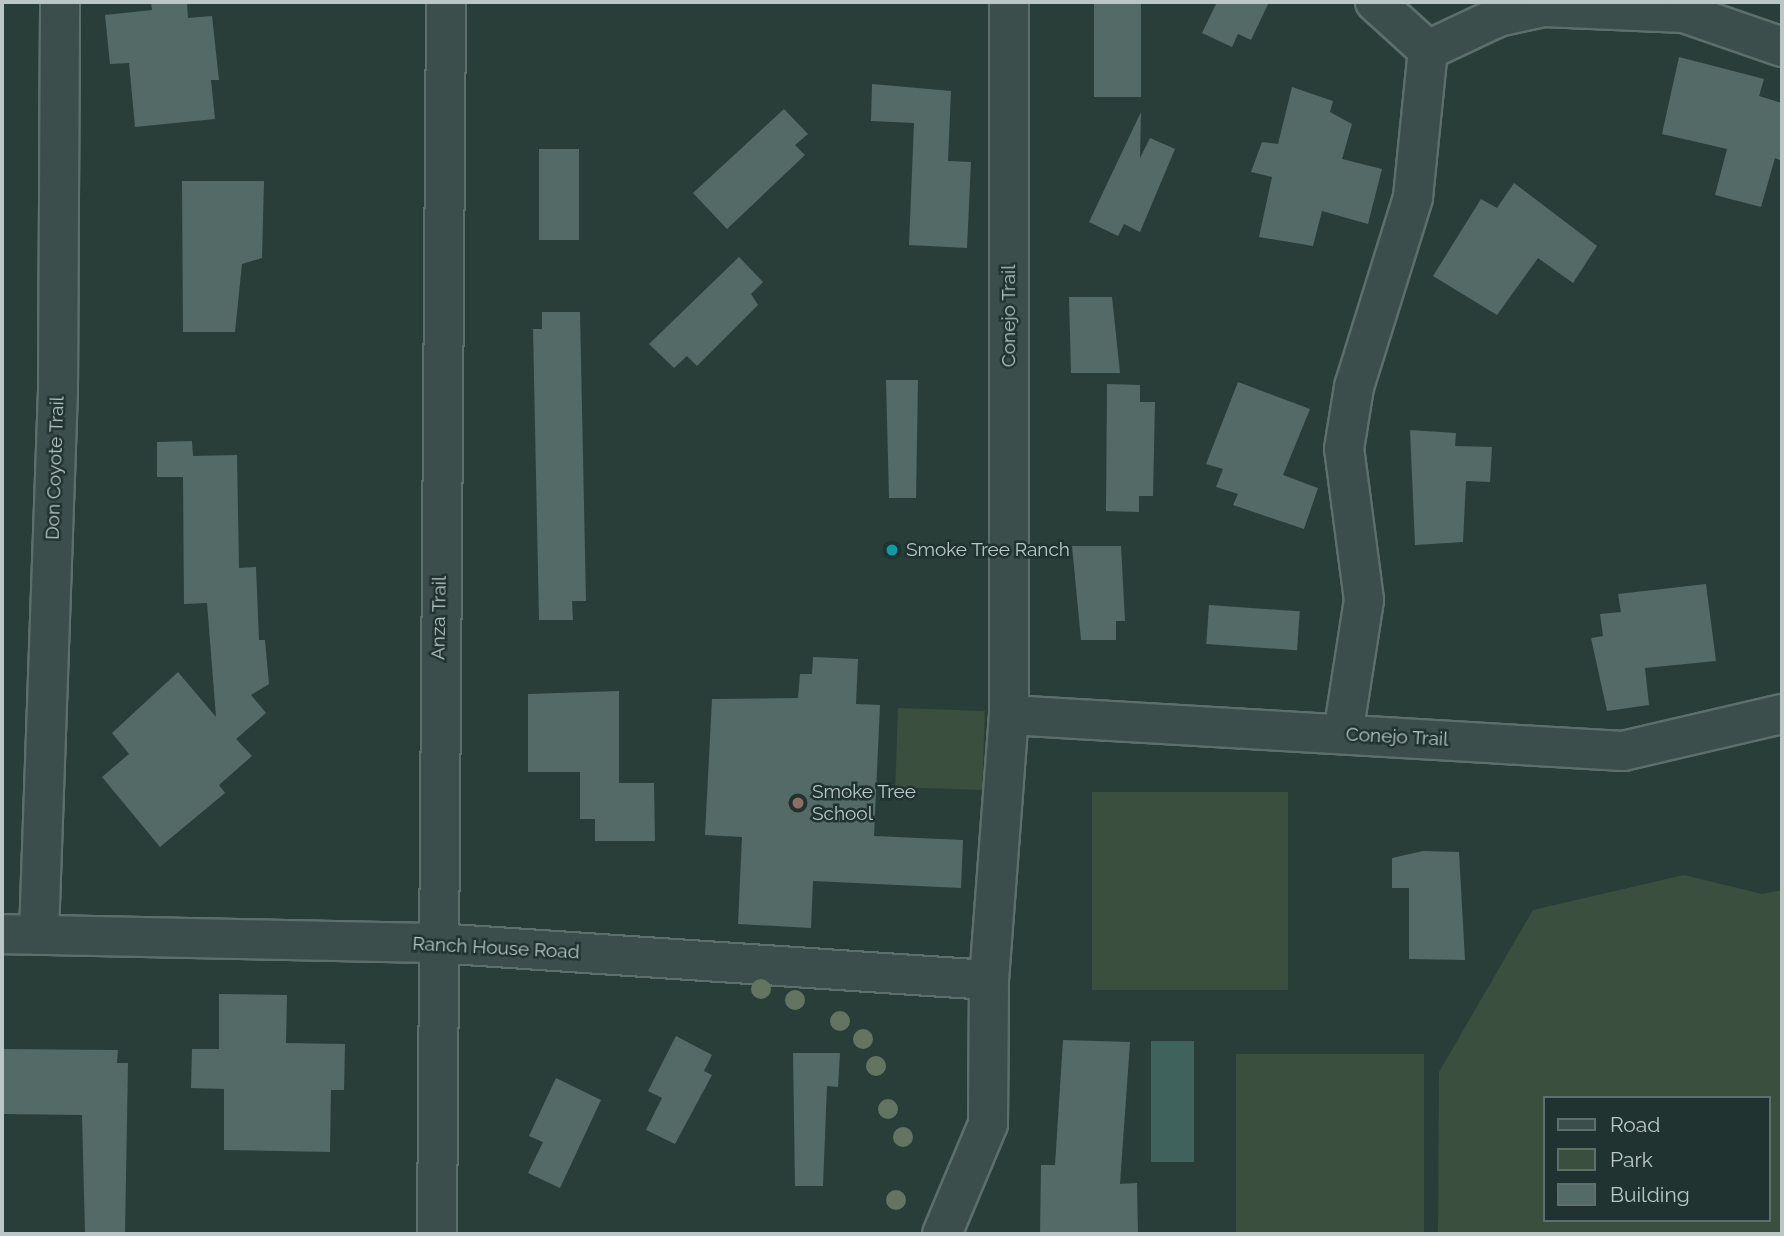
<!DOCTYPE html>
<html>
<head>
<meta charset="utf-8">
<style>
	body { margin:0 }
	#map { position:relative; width:1784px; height:1236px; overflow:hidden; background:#293e39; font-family:Raleway,sans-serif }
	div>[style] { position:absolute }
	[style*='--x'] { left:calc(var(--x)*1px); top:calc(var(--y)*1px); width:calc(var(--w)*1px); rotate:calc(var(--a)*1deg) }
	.green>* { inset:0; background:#3b4f3e; transform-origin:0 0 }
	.water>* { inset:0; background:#3f635c; transform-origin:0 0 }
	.building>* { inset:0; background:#546a67; transform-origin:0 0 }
	.roads { filter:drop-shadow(2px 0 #5d6e6b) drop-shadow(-2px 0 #5d6e6b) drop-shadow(0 2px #5d6e6b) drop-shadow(0 -2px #5d6e6b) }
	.minor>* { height:38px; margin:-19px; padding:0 19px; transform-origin:19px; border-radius:19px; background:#3c4e4b }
	.trees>* { width:20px; height:20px; margin:-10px; border-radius:50%; background:#637461 }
	.dots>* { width:19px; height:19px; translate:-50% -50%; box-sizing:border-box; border:4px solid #213330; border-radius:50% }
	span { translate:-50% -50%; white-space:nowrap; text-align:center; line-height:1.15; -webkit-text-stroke:5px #213330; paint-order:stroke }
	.street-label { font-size:19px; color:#b9c8c6 }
	.poi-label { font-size:19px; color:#b9c8c6 }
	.left { translate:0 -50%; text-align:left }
	.frame { position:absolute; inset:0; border:4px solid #b9c8c6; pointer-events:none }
	.legend { position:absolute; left:1543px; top:1096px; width:228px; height:126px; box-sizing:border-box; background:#213330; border:2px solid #5e6f6c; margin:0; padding:9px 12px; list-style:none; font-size:21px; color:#b9c8c6 }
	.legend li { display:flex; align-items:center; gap:14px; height:35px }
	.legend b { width:35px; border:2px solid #5e6f6c }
</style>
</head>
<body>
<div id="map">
	<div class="green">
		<div style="left:898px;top:708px;width:87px;height:79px;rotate:2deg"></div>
		<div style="left:1288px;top:792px;width:198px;height:196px;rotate:90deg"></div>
		<div style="clip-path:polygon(evenodd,1684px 875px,1762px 894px,1782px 890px,1782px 1234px,1438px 1234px,1439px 1072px,1533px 910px,1684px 875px,1544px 1098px,1768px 1098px,1768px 1220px,1544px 1220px,1544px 1098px)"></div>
		<div style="left:1236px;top:1054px;width:188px;height:180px"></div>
	</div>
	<div class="water">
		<div style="left:1151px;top:1041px;width:43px;height:121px"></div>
	</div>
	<div class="building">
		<div style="clip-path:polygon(151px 2px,187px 2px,188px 18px,212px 16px,219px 80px,211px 80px,215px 119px,135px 127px,129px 63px,110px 64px,105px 15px,152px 10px)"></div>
		<div style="left:1094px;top:2px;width:47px;height:95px"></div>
		<div style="clip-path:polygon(1217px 2px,1269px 2px,1251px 40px,1238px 34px,1232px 47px,1202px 33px)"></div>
		<div style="clip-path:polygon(1679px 57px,1764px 79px,1759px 96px,1782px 103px,1782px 161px,1775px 158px,1761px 207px,1715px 195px,1727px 149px,1662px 134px)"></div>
		<div style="clip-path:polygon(872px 84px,951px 91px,948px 161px,971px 162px,967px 248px,909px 245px,914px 123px,871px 121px)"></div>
		<div style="clip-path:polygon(1292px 87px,1333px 101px,1330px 112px,1352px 124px,1342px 159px,1382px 169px,1368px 224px,1322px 211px,1313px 246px,1259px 237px,1272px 177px,1251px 172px,1262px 142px,1278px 144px)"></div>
		<div style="clip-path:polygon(784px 109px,808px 134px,795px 145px,805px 155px,727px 229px,693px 193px)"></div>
		<div style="clip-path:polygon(1141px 112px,1140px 158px,1150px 138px,1175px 149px,1140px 232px,1124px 224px,1118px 236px,1089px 222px)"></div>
		<div style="left:539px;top:149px;width:40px;height:91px"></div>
		<div style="clip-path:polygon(182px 181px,264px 181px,262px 258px,242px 264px,235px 332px,183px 332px)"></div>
		<div style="clip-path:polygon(1514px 183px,1597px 246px,1573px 283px,1538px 258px,1497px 315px,1433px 276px,1481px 199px,1497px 208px)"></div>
		<div style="clip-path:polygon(739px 257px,763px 282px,751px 294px,758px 305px,697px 366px,687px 356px,674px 368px,649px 344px)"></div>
		<div style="clip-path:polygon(1069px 297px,1112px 297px,1120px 373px,1071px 373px)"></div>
		<div style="clip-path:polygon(542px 312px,580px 312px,586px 601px,572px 601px,573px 620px,539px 620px,533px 329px,542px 329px)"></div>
		<div style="clip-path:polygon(886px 380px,918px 380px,916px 498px,889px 498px)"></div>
		<div style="clip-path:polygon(1238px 382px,1310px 409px,1283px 475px,1318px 488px,1304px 529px,1233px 505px,1238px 494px,1216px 487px,1223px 469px,1206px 464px)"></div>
		<div style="clip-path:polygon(1107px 384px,1140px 385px,1140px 402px,1155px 402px,1153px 496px,1139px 496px,1139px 512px,1106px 511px)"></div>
		<div style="clip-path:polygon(1410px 430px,1456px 433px,1455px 446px,1492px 447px,1490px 482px,1466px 481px,1463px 542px,1415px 545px)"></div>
		<div style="clip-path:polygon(192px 441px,193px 456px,237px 455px,239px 568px,256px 567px,259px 640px,265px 640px,269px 684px,251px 695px,266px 713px,236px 739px,252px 756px,219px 785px,225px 793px,160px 847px,102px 777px,129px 754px,112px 733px,178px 672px,216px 717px,207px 603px,184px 604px,183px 477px,157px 477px,157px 442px)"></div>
		<div style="clip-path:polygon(1072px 546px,1121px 546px,1125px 621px,1116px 621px,1116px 640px,1081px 640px)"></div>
		<div style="clip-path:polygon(1706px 584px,1716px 661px,1645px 668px,1649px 705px,1607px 711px,1591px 638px,1603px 636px,1600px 614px,1621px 612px,1618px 594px)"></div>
		<div style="left:1209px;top:605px;width:91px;height:39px;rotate:4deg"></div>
		<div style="clip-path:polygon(813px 657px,858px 659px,856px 704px,880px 705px,874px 836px,963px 840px,961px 888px,813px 881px,811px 928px,738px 924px,742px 837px,705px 835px,712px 699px,798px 698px,800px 674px,812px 674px)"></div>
		<div style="clip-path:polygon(619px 691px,619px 783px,654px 783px,655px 841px,595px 841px,595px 819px,580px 819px,580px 772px,528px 772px,528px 694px)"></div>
		<div style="clip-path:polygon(1423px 851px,1459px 852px,1465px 960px,1409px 959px,1409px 888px,1392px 888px,1392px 858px)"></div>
		<div style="clip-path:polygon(219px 994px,287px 995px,286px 1043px,345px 1044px,344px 1090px,331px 1090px,330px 1152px,224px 1150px,224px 1089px,191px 1088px,192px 1049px,219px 1049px)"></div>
		<div style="clip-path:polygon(676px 1036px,712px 1055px,704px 1071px,712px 1075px,675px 1144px,646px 1130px,662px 1098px,648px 1091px)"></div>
		<div style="clip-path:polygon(1063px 1040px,1130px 1042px,1120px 1184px,1137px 1183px,1138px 1234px,1040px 1234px,1041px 1165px,1055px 1165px)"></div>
		<div style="clip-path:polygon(2px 1049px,118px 1050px,117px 1063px,128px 1063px,125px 1234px,85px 1234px,82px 1115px,2px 1114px)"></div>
		<div style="clip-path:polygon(793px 1053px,840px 1053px,838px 1087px,827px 1086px,823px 1186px,795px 1186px)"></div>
		<div style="clip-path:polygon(556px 1078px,601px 1100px,560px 1188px,528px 1173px,543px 1142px,529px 1136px)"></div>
	</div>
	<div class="roads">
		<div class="minor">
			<div style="--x:1375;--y:2;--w:72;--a:42.2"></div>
			<div style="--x:1428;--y:50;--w:77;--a:-25.2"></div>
			<div style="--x:1498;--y:17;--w:47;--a:-12.3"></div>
			<div style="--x:1544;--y:7;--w:140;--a:2.5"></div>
			<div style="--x:1684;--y:13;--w:104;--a:19.1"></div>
			<div style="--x:1009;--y:715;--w:615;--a:3.36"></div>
			<div style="--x:1623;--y:751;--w:163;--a:-13.1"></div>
			<div style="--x:1343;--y:734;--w:136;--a:-81.1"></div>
			<div style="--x:1364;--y:600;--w:152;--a:-97.5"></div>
			<div style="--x:1344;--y:449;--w:63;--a:-80.8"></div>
			<div style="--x:1354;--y:387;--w:199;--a:-72.7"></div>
			<div style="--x:1413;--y:197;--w:148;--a:-84.2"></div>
			<div style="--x:2;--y:934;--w:434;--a:1.2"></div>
			<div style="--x:436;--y:943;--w:554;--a:3.83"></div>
			<div style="--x:39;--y:934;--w:543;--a:-88"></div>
			<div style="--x:58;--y:391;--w:389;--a:-89.7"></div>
			<div style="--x:437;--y:1234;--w:1232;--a:-89.58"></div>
			<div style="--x:942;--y:1234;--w:119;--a:-67.3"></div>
			<div style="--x:988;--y:1124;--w:144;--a:-89.6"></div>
			<div style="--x:989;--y:980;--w:266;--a:-85.7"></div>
			<div style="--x:1009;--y:715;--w:713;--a:-90"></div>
		</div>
	</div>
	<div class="trees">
		<div style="left:761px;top:989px"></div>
		<div style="left:795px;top:1000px"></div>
		<div style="left:840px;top:1021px"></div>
		<div style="left:863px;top:1039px"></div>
		<div style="left:876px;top:1066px"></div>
		<div style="left:888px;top:1109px"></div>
		<div style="left:903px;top:1137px"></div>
		<div style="left:896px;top:1200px"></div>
	</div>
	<div class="dots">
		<div style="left:892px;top:550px;background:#0f9aa8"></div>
		<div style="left:798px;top:803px;background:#8d6e63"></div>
	</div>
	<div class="street-label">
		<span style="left:1009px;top:316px;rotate:-90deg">Conejo Trail</span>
		<span style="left:55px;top:468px;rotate:-88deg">Don Coyote Trail</span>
		<span style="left:439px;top:618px;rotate:-89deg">Anza Trail</span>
		<span style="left:1397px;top:737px;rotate:3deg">Conejo Trail</span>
		<span style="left:496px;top:948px;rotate:3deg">Ranch House Road</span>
	</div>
	<div class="poi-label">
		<span class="left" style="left:906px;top:550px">Smoke Tree Ranch</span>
		<span class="left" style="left:812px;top:803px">Smoke Tree<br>School</span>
	</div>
	<div class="frame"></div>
	<ul class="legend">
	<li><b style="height:9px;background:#3c4e4b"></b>Road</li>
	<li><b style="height:19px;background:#3b4f3e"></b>Park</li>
	<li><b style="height:19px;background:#546a67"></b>Building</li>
	</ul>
</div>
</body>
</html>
